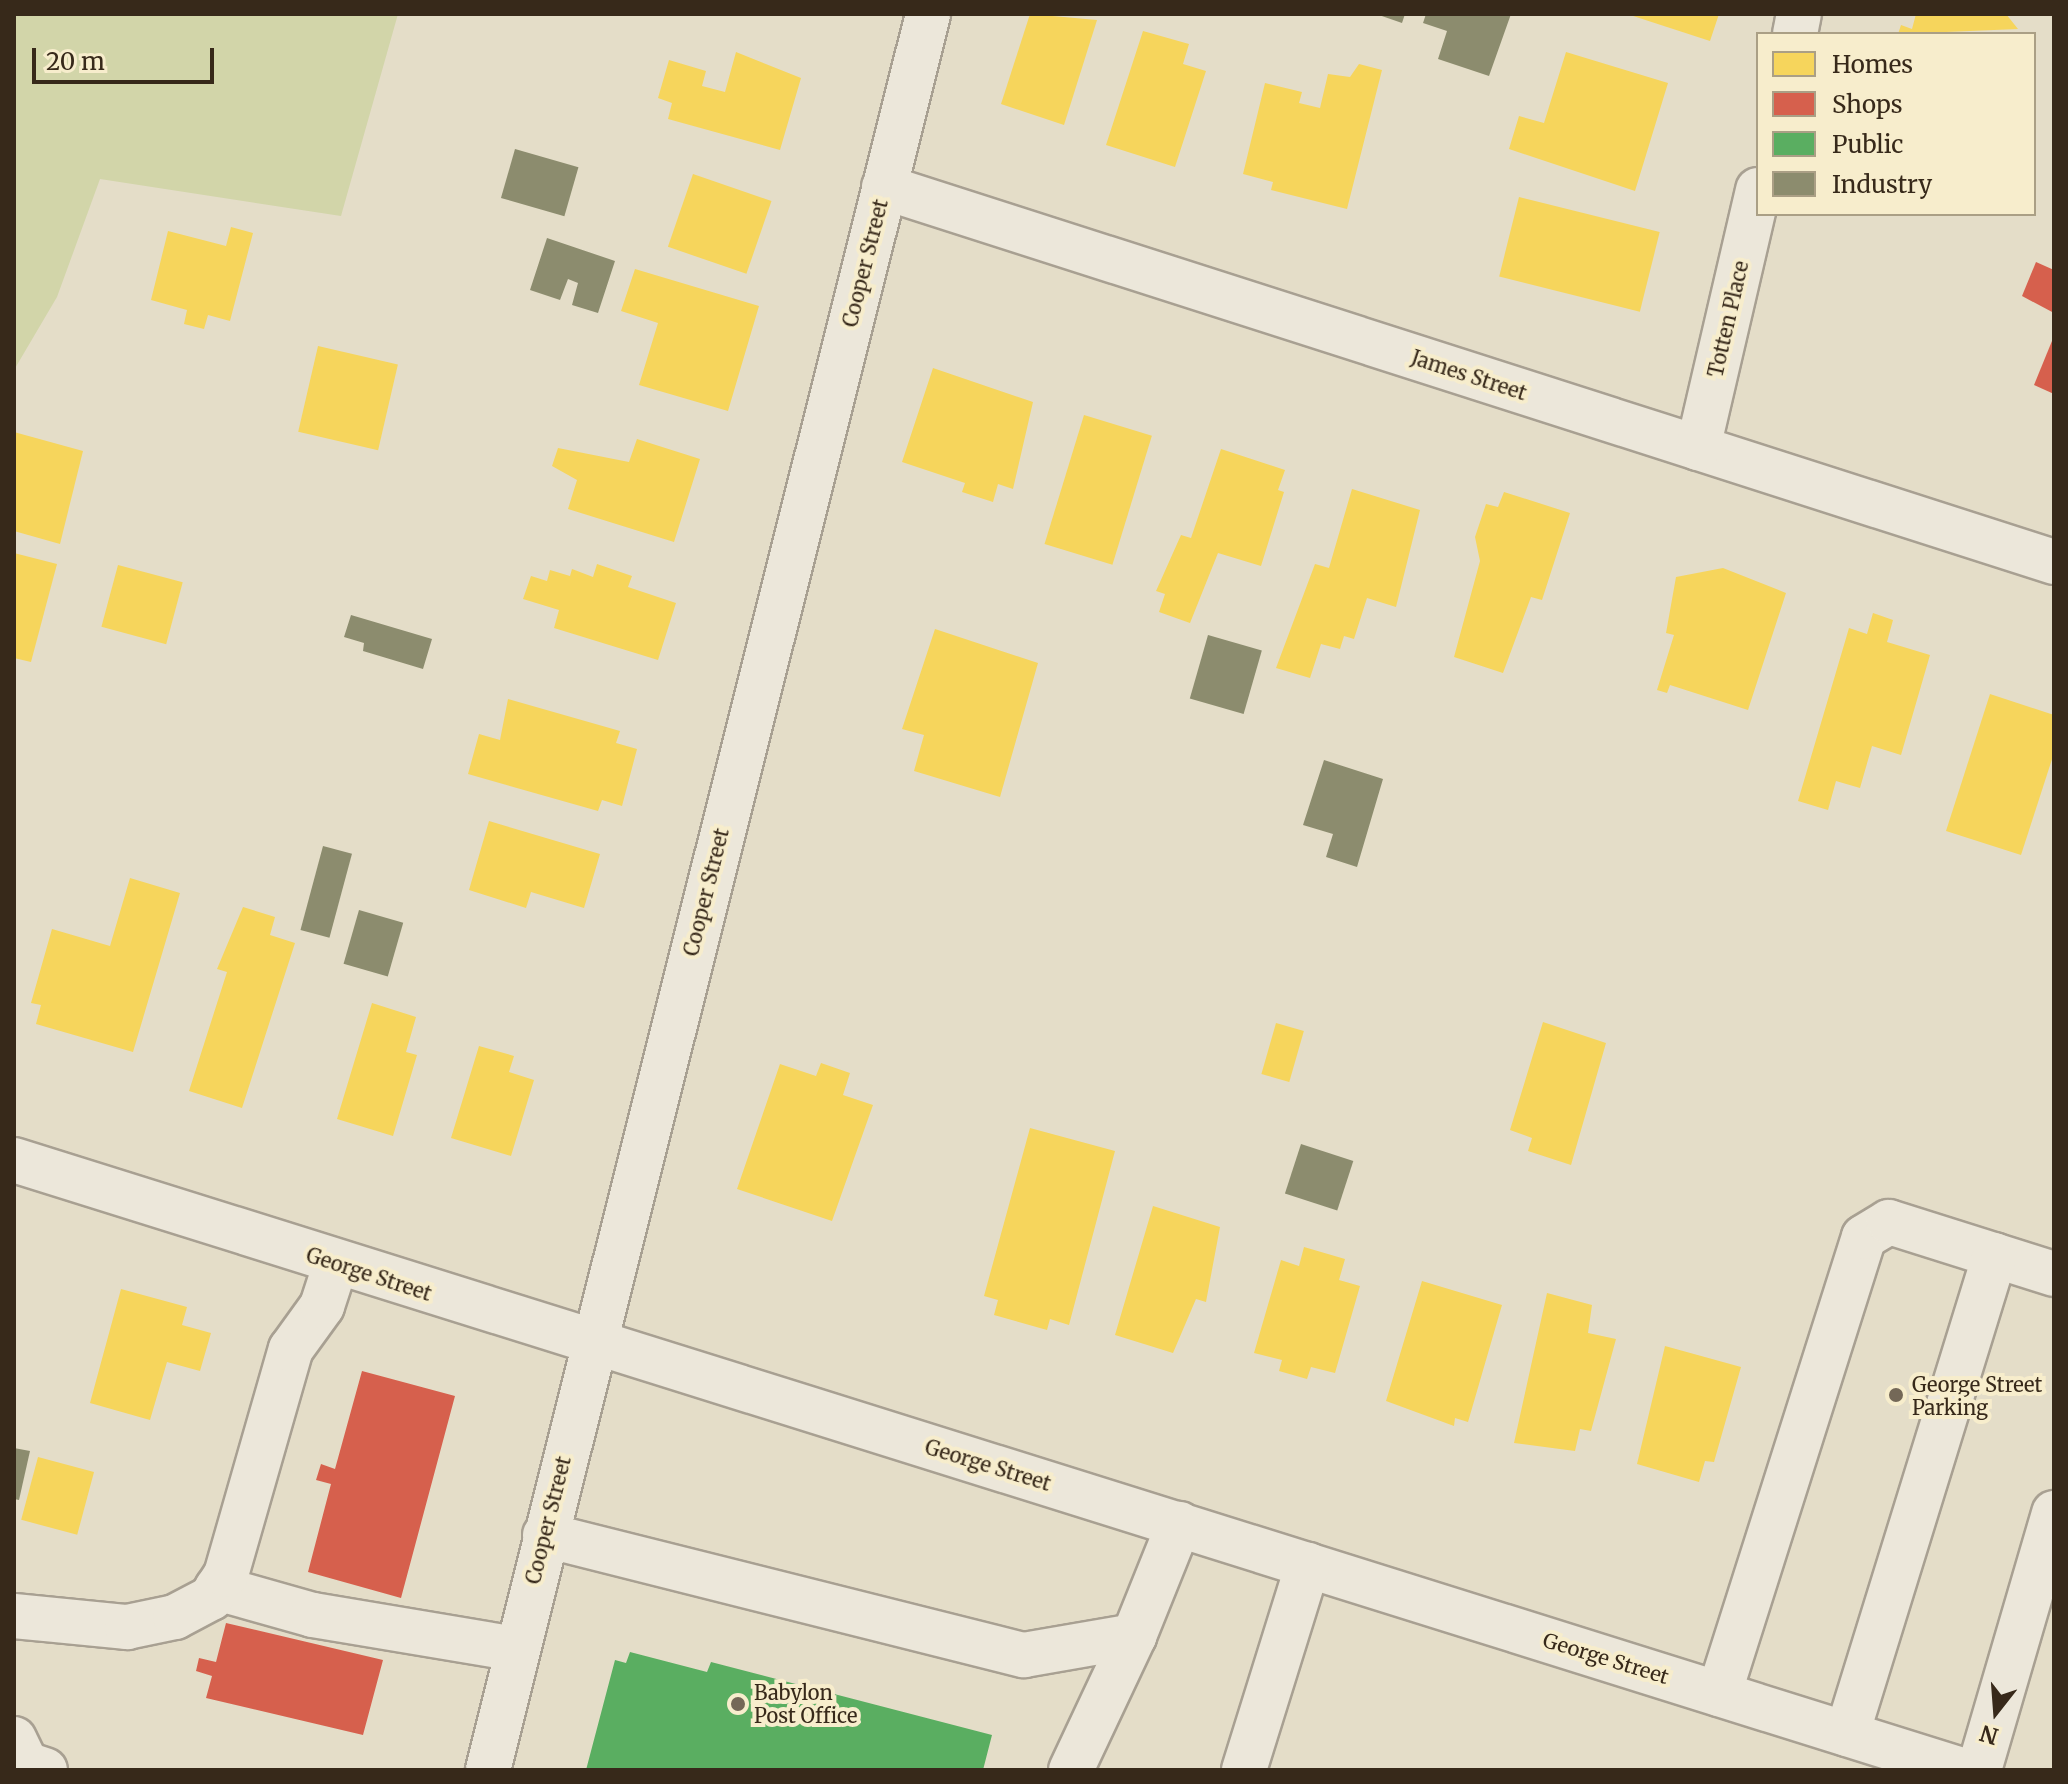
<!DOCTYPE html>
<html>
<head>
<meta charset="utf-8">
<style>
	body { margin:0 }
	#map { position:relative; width:2068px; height:1784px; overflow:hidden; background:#e4ddc8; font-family:Merriweather,serif }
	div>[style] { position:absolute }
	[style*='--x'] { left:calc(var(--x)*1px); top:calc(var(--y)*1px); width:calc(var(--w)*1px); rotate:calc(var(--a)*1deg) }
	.green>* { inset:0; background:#d2d5a9 }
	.homes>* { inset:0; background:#f6d55c; transform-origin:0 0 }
	.shops>* { inset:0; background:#d6604d }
	.public>* { inset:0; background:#5aae61 }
	.industry>* { inset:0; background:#8c8c6e; transform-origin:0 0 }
	.roads { filter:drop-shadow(2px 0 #a8a092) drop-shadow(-2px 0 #a8a092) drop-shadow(0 2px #a8a092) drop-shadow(0 -2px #a8a092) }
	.minor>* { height:44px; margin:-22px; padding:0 22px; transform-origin:22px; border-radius:22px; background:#ece7da }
	.dots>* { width:22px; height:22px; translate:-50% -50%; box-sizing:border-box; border:4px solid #f7edcc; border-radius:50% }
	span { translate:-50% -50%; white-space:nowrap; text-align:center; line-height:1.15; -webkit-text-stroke:8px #f7edcc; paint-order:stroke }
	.street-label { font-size:20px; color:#37291a }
	.poi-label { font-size:20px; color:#37291a }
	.left { translate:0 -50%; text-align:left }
	.frame { position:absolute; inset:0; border:16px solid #37291a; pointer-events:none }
	.legend { position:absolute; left:1756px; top:32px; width:280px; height:184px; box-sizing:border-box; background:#f7edcc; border:2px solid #aa9f85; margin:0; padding:10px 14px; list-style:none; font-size:24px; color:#37291a }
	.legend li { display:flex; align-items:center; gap:16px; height:40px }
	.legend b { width:40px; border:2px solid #aa9f85 }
	.north { position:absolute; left:1956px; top:1672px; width:80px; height:80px; -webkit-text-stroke:6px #f7edcc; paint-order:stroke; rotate:197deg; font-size:22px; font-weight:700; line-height:32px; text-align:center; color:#37291a }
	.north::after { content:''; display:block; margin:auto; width:28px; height:36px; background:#37291a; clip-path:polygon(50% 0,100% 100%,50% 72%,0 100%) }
	.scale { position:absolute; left:32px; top:48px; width:182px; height:36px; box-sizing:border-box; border:4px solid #37291a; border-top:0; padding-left:10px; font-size:24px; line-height:28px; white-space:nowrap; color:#37291a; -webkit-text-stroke:6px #f7edcc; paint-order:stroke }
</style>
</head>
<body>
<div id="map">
	<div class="green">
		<div style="clip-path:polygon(14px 14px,398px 14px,341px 216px,100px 179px,57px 297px,14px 370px)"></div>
	</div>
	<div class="homes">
		<div style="clip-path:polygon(1030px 14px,1097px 20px,1064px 125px,1001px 104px)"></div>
		<div style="clip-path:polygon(1627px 14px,1719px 14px,1710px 41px)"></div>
		<div style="clip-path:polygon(1916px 14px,2006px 14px,2018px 29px,1898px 34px,1901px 25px,1912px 29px)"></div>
		<div style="clip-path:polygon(1143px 31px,1189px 44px,1183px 64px,1206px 71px,1175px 167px,1106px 145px)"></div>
		<div style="clip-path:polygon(736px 52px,801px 78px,780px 150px,668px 119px,672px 103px,658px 98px,669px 60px,706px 71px,702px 86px,725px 92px)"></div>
		<div style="clip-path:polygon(1566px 52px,1668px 83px,1635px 191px,1509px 149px,1519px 116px,1544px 123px)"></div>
		<div style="clip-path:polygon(1359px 64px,1382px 70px,1347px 209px,1271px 190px,1273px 182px,1243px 174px,1265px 83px,1302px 92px,1299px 103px,1320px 108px,1328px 74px,1350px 77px)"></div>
		<div style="left:693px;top:174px;width:83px;height:77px;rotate:19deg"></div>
		<div style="left:1519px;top:197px;width:145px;height:82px;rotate:14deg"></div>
		<div style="clip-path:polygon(231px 227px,253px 233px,230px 321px,208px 315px,204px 329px,184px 324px,187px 310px,151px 300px,168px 231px,226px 246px)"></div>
		<div style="clip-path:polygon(635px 269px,759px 306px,728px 411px,639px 385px,658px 323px,621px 311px)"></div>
		<div style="left:318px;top:346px;width:82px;height:88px;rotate:13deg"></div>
		<div style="clip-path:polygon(933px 368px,1033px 402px,1013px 489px,998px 484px,993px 502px,962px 492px,965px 483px,902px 462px)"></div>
		<div style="left:1084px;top:415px;width:71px;height:135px;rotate:17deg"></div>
		<div style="clip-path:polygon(14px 432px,83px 451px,60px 544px,14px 531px)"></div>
		<div style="clip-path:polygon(637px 439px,700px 459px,674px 542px,568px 509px,577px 480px,552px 466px,558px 448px,629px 462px)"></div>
		<div style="clip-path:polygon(1221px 449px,1285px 470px,1278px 490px,1284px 492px,1261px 566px,1218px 553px,1190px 623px,1159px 612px,1165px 594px,1156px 591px,1181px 535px,1191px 538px)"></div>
		<div style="clip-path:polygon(1352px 489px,1420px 510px,1396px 607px,1367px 598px,1354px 639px,1344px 636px,1340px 649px,1321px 644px,1310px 678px,1276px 668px,1315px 564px,1329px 568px)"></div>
		<div style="clip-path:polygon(1504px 492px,1570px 513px,1542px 600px,1531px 597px,1503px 673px,1454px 657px,1480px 561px,1475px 537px,1486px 504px,1498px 507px)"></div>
		<div style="clip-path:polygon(14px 553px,57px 564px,31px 662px,14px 658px)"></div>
		<div style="clip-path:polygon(597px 564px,632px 576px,628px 587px,676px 603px,658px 660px,554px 628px,559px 610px,523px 599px,531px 576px,547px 581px,550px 570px,570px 576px,572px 569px,593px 577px)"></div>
		<div style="left:118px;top:565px;width:67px;height:64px;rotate:15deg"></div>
		<div style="clip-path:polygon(1723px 568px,1786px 593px,1748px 710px,1670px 685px,1667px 693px,1657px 690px,1674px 635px,1666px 633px,1676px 577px)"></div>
		<div style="clip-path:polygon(1873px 613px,1893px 620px,1887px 642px,1930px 655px,1901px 755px,1872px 746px,1860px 788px,1836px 781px,1828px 810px,1798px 801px,1849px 628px,1867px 634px)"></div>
		<div style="clip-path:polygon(935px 629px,1038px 663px,1000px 797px,914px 771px,924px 735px,902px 729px)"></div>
		<div style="clip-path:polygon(1990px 694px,2054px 715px,2054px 753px,2021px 855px,1946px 831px)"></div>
		<div style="clip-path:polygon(508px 699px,620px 731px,616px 743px,637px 749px,622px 806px,602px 800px,598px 811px,468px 774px,479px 734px,500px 740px)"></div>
		<div style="clip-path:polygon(489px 821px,600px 854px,584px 908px,531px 892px,526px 908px,469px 890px)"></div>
		<div style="clip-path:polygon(130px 878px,180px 893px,133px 1052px,36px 1024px,41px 1005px,31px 1003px,52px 929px,110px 946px)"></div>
		<div style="clip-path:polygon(243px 907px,275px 917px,270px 935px,295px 943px,242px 1108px,189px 1091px,227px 972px,217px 969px)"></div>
		<div style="clip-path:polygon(372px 1003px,416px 1017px,406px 1052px,417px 1055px,393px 1136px,337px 1119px)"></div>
		<div style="clip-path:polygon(1543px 1022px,1606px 1043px,1571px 1165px,1528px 1151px,1532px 1138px,1510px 1130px)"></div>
		<div style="left:1276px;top:1023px;width:29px;height:53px;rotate:16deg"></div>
		<div style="clip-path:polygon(479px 1046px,514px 1056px,509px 1072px,534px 1080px,511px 1156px,451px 1138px)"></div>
		<div style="clip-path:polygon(821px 1063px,850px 1073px,843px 1095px,873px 1105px,832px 1221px,737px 1189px,780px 1064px,816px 1076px)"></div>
		<div style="clip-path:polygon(1030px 1128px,1115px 1151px,1069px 1325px,1050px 1319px,1047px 1330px,994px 1315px,998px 1300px,984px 1296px)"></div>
		<div style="clip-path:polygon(1153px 1206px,1220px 1227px,1206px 1302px,1196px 1299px,1173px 1353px,1115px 1335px)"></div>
		<div style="clip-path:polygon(1304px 1247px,1345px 1259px,1339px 1280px,1360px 1286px,1335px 1373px,1311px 1367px,1307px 1379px,1279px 1371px,1282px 1360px,1254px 1353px,1281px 1260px,1299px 1266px)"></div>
		<div style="clip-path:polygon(1422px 1281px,1502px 1305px,1468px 1422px,1455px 1418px,1454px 1426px,1386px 1401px)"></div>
		<div style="clip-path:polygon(121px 1289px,187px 1307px,182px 1325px,211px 1333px,200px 1371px,167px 1362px,150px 1420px,90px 1403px)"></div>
		<div style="clip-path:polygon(1547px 1293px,1592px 1305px,1588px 1333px,1616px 1339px,1591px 1431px,1580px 1429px,1575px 1451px,1514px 1443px)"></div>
		<div style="clip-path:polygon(1665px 1346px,1741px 1367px,1714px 1462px,1705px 1461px,1699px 1482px,1637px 1464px)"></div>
		<div style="left:38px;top:1457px;width:58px;height:65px;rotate:15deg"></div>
	</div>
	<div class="shops">
		<div style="clip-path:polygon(2036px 262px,2054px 270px,2054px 313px,2022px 296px)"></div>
		<div style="clip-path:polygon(2054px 336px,2054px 394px,2034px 385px)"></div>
		<div style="clip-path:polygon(362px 1371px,455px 1396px,401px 1598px,308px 1572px,331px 1484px,316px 1480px,321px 1464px,335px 1469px)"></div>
		<div style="clip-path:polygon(226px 1623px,383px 1660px,363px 1735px,206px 1698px,212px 1676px,196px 1671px,199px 1658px,216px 1662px)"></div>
	</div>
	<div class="public">
		<div style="clip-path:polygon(630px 1652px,707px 1672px,711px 1662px,992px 1735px,983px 1770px,586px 1770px,615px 1660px,626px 1663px)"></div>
	</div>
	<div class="industry">
		<div style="clip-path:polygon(1376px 14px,1405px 14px,1402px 23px)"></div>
		<div style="clip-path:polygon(1426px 14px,1511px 14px,1489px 76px,1438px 59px,1447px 31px,1423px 23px)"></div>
		<div style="left:515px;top:149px;width:66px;height:51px;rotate:16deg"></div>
		<div style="clip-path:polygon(547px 238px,615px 261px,598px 313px,572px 305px,578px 283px,568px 279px,560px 300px,530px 290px)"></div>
		<div style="clip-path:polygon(351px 615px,432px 639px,423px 669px,363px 651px,364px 643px,344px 637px)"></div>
		<div style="left:1208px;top:635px;width:56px;height:66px;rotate:16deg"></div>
		<div style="clip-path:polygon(1324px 760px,1383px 779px,1357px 867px,1326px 857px,1333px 834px,1303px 825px)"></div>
		<div style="left:323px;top:846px;width:30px;height:87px;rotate:15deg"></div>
		<div style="left:359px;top:910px;width:46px;height:56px;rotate:16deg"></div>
		<div style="left:1301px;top:1144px;width:55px;height:52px;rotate:18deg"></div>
		<div style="clip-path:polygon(14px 1448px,30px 1451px,19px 1500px,14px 1499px)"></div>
	</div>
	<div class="roads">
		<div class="minor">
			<div style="--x:1795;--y:34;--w:20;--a:-79"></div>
			<div style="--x:884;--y:187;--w:1229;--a:17.77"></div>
			<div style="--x:1698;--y:448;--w:265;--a:-76.9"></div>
			<div style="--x:14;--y:1160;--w:2041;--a:17.39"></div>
			<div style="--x:545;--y:1535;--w:494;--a:14.1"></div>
			<div style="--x:1024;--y:1655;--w:112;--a:-9.8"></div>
			<div style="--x:1134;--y:1636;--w:121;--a:-68.1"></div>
			<div style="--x:217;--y:1588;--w:100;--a:15.7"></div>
			<div style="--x:313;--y:1615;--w:207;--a:9.5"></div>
			<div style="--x:14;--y:1616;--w:114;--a:5.6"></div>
			<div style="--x:127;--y:1627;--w:49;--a:-11.8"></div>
			<div style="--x:175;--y:1617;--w:41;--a:-27.8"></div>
			<div style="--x:211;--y:1598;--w:27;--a:-57"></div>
			<div style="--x:226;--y:1575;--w:235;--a:-74"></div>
			<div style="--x:291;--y:1349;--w:53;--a:-54.2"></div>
			<div style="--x:322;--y:1306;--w:45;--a:-72"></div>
			<div style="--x:1719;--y:1694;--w:479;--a:-72.4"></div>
			<div style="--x:1864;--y:1237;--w:29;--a:-31"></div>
			<div style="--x:1889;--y:1222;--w:173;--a:17.5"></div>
			<div style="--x:1847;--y:1734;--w:501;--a:-72.83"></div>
			<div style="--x:14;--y:1739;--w:28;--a:64"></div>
			<div style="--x:26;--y:1764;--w:20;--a:18"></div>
			<div style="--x:488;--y:1770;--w:1810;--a:-75.93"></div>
			<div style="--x:1071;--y:1770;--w:148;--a:-64.8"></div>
			<div style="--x:1244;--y:1770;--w:215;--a:-72.7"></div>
			<div style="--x:1979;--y:1770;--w:268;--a:-73.7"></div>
		</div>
	</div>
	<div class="dots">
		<div style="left:1896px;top:1395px;background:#746857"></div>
		<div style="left:738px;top:1704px;background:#746857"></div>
	</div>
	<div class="street-label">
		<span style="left:865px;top:263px;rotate:-76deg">Cooper Street</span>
		<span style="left:1728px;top:319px;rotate:-77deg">Totten Place</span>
		<span style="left:1469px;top:375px;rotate:18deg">James Street</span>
		<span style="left:706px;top:892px;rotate:-76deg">Cooper Street</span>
		<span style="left:369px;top:1274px;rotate:18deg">George Street</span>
		<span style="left:988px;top:1465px;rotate:17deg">George Street</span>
		<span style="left:548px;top:1520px;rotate:-76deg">Cooper Street</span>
		<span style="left:1606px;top:1658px;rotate:17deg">George Street</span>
	</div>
	<div class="poi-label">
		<span class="left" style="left:1912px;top:1396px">George Street<br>Parking</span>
		<span class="left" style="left:754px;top:1704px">Babylon<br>Post Office</span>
	</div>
	<div class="frame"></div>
	<ul class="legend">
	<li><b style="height:22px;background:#f6d55c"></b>Homes</li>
	<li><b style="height:22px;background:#d6604d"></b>Shops</li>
	<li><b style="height:22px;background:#5aae61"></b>Public</li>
	<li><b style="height:22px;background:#8c8c6e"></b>Industry</li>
	</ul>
	<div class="north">N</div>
	<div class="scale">20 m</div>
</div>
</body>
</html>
